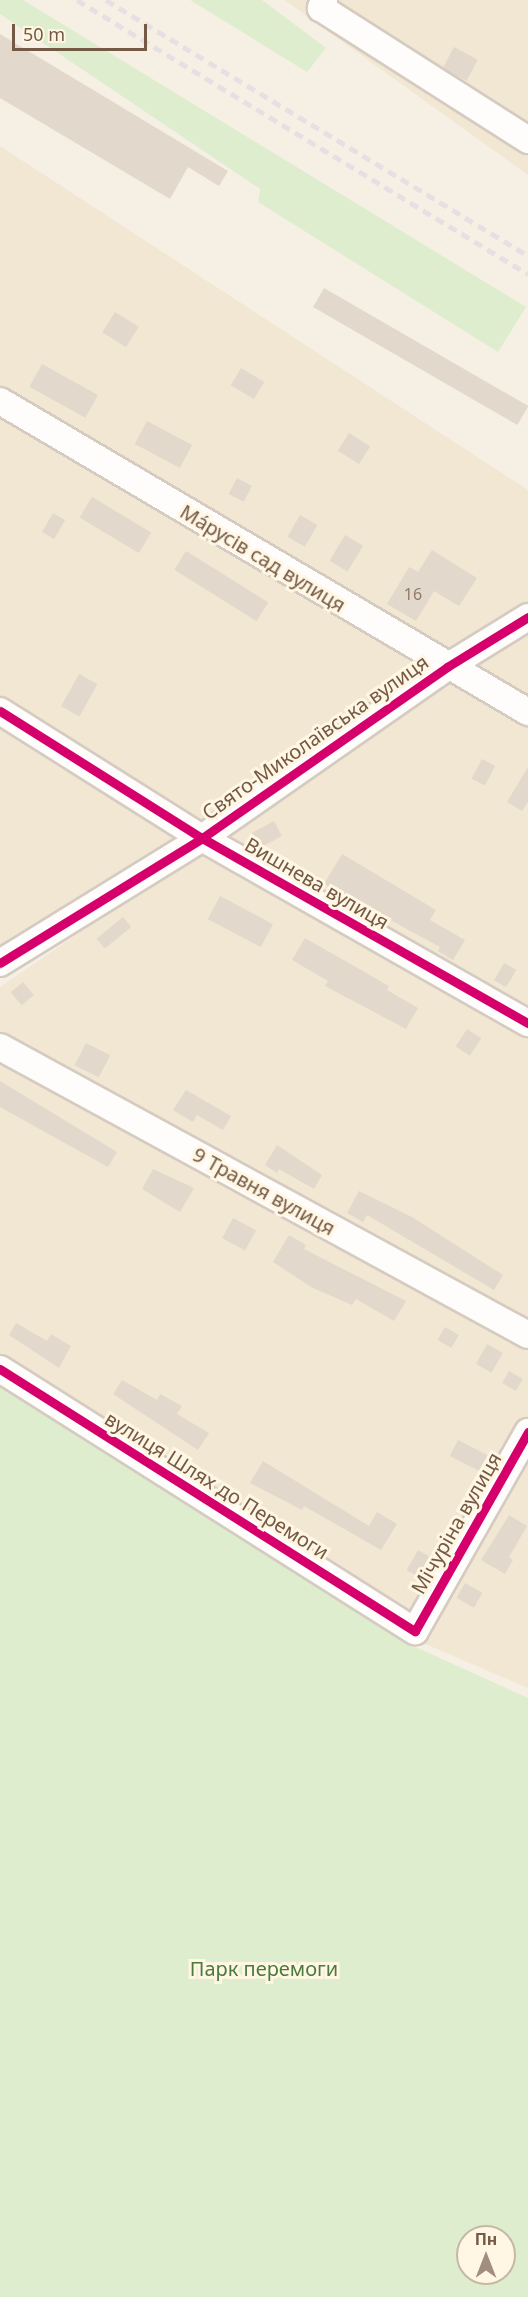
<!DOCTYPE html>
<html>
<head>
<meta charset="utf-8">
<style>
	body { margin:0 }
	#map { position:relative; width:528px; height:2297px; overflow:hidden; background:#f6f0e4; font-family:"Noto Sans",sans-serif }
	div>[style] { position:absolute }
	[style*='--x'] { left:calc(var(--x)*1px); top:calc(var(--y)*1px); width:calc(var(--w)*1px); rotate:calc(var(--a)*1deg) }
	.residential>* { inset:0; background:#f2e7d3 }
	.green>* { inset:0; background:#deedce }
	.building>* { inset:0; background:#e2d8cc; transform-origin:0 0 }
	.roads { filter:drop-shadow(2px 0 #d5cbc0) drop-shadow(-2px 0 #d5cbc0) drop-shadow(0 2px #d5cbc0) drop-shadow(0 -2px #d5cbc0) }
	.minor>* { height:26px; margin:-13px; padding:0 13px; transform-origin:13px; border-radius:13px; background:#fefdfb }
	.rail>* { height:4.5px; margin-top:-2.25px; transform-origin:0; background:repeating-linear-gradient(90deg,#e4e0e3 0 9px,transparent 0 15px) }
	.cycleway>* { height:9px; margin:-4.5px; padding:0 4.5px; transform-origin:4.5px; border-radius:4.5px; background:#d6006c }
	span { translate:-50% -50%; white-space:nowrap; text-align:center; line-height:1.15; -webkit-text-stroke:6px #fff7e4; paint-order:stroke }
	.number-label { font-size:16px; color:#917b69 }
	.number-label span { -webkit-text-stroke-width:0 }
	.street-label { font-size:20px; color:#745945 }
	.park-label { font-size:20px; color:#4a7a3c }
	.north { position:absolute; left:456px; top:2225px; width:60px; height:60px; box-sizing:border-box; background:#fff7e4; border:2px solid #c7b8a4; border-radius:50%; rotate:0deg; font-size:16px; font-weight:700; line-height:24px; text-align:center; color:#745945 }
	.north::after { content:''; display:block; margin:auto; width:21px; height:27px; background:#a28e7d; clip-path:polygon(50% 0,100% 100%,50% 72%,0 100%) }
	.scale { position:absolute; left:12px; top:24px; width:135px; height:27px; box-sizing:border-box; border:3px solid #745945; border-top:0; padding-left:8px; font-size:18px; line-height:21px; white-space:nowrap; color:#745945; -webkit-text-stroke:4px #fff7e4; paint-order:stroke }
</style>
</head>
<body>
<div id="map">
	<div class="residential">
		<div style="clip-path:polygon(284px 0,528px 0,528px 175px,290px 4px)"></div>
		<div style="clip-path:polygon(0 146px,528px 490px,528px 617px,0 963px)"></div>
		<div style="clip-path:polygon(528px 632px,528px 1688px,416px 1640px,0 1360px,0 987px,474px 662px)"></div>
	</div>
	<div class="green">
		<div style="clip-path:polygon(0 0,23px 0,526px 307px,498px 352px,258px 202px,260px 189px,0 14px)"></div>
		<div style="clip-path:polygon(190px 0,262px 0,326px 48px,307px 72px)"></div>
		<div style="clip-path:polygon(evenodd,0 1374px,400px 1640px,528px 1698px,528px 2297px,0 2297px,0 1374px,468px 2237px,504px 2237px,504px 2273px,468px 2273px,468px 2237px)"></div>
	</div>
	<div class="building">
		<div style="clip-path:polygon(0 34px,228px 171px,219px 186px,188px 167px,170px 199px,0 98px)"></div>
		<div style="left:454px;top:47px;width:27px;height:24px;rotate:28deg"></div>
		<div style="left:324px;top:288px;width:236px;height:22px;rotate:30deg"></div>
		<div style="left:115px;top:312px;width:28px;height:24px;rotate:32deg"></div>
		<div style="left:42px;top:364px;width:64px;height:26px;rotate:29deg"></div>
		<div style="left:241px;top:368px;width:27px;height:20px;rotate:31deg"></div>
		<div style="left:147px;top:421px;width:51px;height:26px;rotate:28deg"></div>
		<div style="left:349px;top:433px;width:25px;height:21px;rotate:32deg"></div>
		<div style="left:237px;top:478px;width:17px;height:18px;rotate:28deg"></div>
		<div style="left:92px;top:497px;width:69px;height:24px;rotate:31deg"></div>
		<div style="left:53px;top:513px;width:14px;height:22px;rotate:30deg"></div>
		<div style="left:300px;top:515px;width:20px;height:25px;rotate:30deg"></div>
		<div style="left:345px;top:535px;width:21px;height:30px;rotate:31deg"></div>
		<div style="clip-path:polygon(432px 550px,477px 578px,459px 606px,434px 591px,416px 621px,387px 604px,409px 567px,418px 572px)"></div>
		<div style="left:186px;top:551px;width:97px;height:22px;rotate:32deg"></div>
		<div style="left:79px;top:674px;width:21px;height:37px;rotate:29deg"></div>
		<div style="left:482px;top:759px;width:15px;height:22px;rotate:28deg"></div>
		<div style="clip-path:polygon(528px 767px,528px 802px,522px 811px,507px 802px)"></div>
		<div style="left:274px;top:821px;width:17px;height:25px;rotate:62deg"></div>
		<div style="clip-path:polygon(342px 854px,436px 910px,430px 920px,465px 940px,453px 960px,438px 951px,440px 947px,324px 884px)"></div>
		<div style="left:220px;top:896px;width:60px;height:26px;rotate:28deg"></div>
		<div style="left:123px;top:917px;width:13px;height:34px;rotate:51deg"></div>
		<div style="clip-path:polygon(305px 938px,389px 986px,387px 990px,418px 1008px,406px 1029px,325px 986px,328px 981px,292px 960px)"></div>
		<div style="left:504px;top:963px;width:14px;height:20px;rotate:30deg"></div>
		<div style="left:23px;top:982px;width:17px;height:16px;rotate:50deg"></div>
		<div style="left:467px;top:1029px;width:17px;height:21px;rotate:33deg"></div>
		<div style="left:86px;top:1043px;width:27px;height:25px;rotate:27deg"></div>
		<div style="clip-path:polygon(0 1081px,117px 1152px,108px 1167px,0 1107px)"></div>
		<div style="clip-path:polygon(186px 1090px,231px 1116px,223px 1130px,197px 1115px,193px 1122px,173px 1110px)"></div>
		<div style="clip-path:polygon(277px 1145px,322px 1175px,314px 1189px,279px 1169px,277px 1173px,265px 1165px)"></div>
		<div style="clip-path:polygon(153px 1169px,194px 1188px,180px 1212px,142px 1189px)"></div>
		<div style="clip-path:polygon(359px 1191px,412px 1217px,503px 1275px,494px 1290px,367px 1215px,363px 1222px,347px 1213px)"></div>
		<div style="left:233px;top:1218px;width:26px;height:23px;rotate:28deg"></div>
		<div style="clip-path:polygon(289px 1235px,306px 1245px,304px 1249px,406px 1301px,394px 1321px,356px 1299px,352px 1305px,311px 1287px,273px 1262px)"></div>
		<div style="clip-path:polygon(16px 1323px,47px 1341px,51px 1334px,71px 1346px,59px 1368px,9px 1335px)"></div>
		<div style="left:445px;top:1327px;width:16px;height:15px;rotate:30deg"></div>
		<div style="left:487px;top:1344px;width:18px;height:23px;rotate:29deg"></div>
		<div style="left:509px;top:1371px;width:16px;height:14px;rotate:30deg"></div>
		<div style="clip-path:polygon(122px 1380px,157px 1400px,160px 1394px,182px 1406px,177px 1414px,209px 1433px,198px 1450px,113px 1394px)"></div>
		<div style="left:458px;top:1440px;width:33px;height:18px;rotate:27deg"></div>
		<div style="clip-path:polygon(263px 1461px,369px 1526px,377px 1512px,397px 1524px,381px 1550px,304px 1506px,302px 1510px,250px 1483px)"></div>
		<div style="clip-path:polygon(509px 1515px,527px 1526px,509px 1557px,513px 1560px,505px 1574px,481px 1560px)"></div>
		<div style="left:418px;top:1550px;width:22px;height:23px;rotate:30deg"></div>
		<div style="left:465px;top:1583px;width:20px;height:17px;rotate:30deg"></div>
	</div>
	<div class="roads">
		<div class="minor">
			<div style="--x:324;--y:0;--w:9;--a:111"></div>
			<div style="--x:321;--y:8;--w:246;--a:32.5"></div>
			<div style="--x:0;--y:401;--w:613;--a:30.5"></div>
			<div style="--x:0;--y:711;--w:239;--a:32.2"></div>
			<div style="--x:202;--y:838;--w:375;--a:29.6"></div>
			<div style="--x:0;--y:963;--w:238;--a:-31.7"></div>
			<div style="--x:202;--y:838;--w:299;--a:-34.9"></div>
			<div style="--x:447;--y:667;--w:95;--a:-31.7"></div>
			<div style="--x:0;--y:1047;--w:601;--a:28.61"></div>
			<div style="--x:0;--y:1369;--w:491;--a:32.3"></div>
			<div style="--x:415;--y:1631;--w:229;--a:-60.4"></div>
		</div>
	</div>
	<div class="rail">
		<div style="--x:77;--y:0;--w:528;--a:31.28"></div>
		<div style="--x:106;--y:0;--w:494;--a:31.2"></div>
	</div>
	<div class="cycleway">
		<div style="--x:0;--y:711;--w:239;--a:32.2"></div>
		<div style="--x:202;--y:838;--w:375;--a:29.6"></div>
		<div style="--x:0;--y:963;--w:238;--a:-31.7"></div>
		<div style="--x:202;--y:838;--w:299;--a:-34.9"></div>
		<div style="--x:447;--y:667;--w:95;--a:-31.7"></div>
		<div style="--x:0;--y:1369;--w:491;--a:32.3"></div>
		<div style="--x:415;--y:1631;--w:229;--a:-60.4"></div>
	</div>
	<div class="number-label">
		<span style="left:413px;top:594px">16</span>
	</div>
	<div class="street-label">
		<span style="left:263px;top:558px;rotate:31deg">Мáрусів сад вулиця</span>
		<span style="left:315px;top:737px;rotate:-35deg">Свято-Миколаївська вулиця</span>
		<span style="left:317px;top:883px;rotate:30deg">Вишнева вулиця</span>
		<span style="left:264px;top:1191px;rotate:29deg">9 Травня вулиця</span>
		<span style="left:217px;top:1485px;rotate:32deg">вулиця Шлях до Перемоги</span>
		<span style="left:456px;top:1523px;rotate:-60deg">Мічуріна вулиця</span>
	</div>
	<div class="park-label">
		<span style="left:264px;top:1968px">Парк перемоги</span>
	</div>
	<div class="north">Пн</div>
	<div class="scale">50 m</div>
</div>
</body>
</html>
